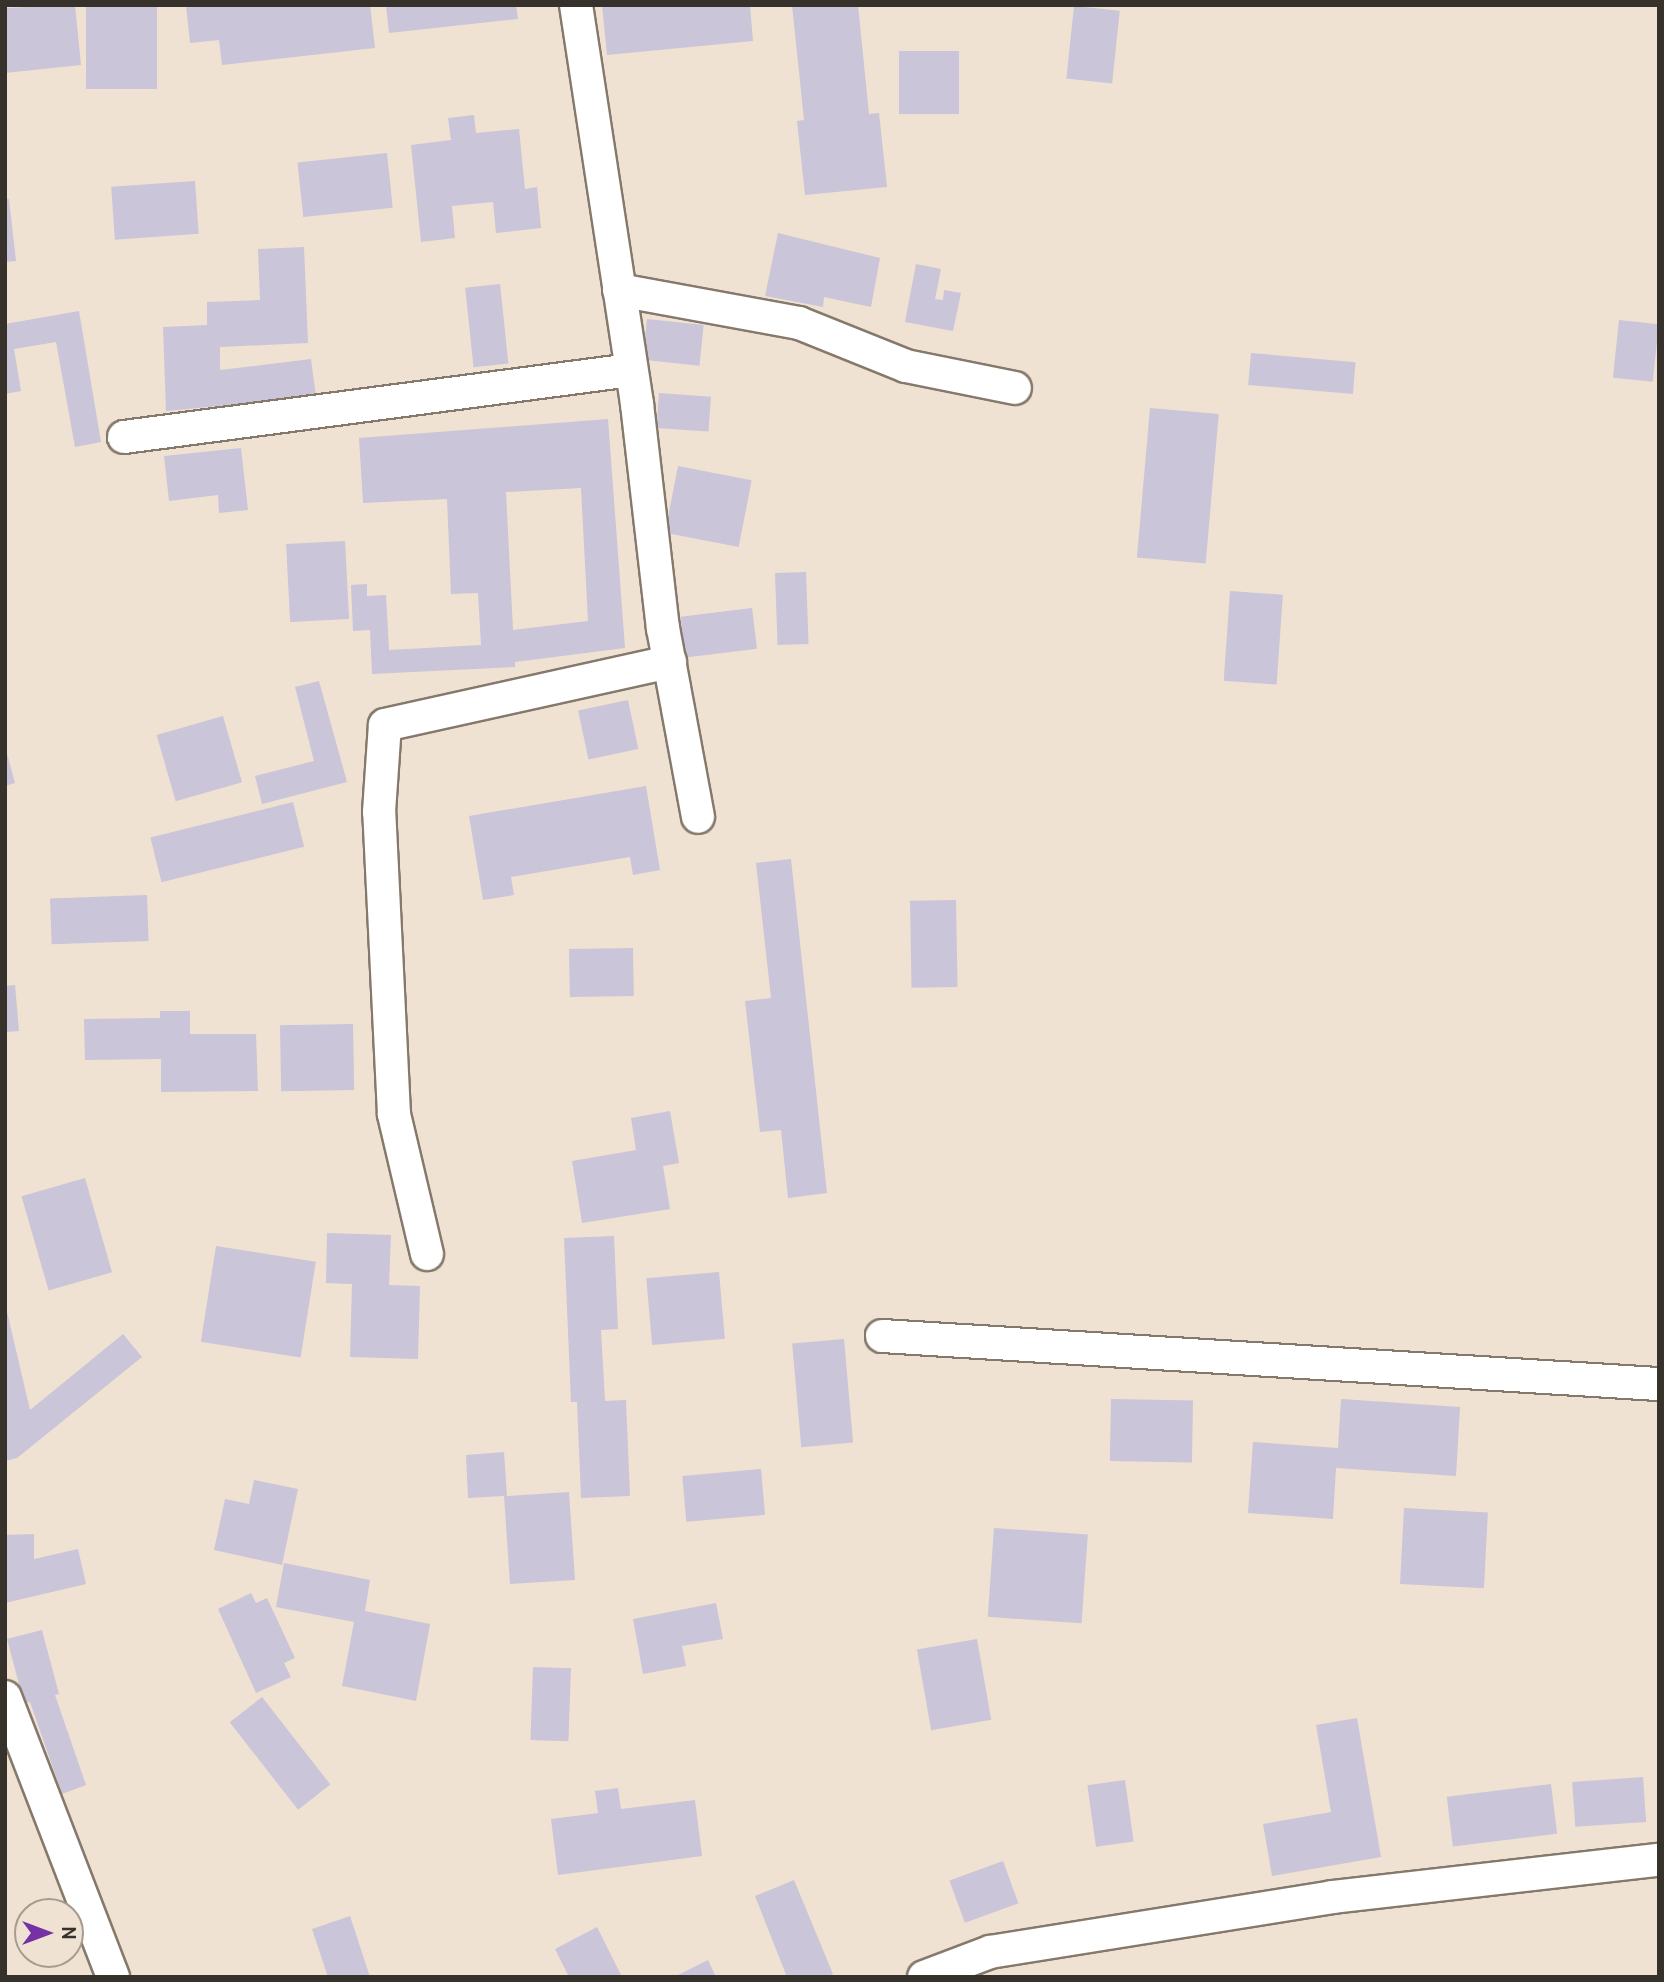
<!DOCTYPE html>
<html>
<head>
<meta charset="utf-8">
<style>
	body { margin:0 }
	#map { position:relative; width:1664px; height:1982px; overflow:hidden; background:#efe2d2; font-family:Cabin,sans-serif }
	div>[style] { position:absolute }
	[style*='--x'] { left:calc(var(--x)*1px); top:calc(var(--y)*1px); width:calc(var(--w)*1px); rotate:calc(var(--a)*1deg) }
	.building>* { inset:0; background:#cac5d8; transform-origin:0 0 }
	.roads { filter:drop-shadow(2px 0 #85796b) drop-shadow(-2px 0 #85796b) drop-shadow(0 2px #85796b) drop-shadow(0 -2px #85796b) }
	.street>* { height:32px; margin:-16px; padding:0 16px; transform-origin:16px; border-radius:16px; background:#fff }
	span { translate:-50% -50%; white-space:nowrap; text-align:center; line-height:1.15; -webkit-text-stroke:5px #efe2d2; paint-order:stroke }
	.frame { position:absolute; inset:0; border:7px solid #36312b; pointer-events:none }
	.north { position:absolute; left:14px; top:1898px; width:70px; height:70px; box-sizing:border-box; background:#efe2d2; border:2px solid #a59b8f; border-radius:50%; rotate:90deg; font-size:19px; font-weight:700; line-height:28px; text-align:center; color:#36312b }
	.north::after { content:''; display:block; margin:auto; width:24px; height:32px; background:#7531a5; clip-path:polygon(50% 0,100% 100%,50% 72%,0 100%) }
</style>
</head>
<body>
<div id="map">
	<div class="building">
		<div style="clip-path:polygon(75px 5px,81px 65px,5px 73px,5px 8px)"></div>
		<div style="left:86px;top:5px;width:71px;height:84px"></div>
		<div style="clip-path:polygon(186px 5px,370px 5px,375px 48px,222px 65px,219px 40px,190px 43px)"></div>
		<div style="clip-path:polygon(386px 5px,516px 5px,518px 19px,389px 33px)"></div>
		<div style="clip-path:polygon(602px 5px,750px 5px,753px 41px,607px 55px)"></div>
		<div style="clip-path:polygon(792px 5px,858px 5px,869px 114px,879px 113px,887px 187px,805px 195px,797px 121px,804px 120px)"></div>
		<div style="left:1074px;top:6px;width:46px;height:73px;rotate:6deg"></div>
		<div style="left:899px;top:51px;width:60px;height:63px"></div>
		<div style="clip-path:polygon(474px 115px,476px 133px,519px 129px,525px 189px,537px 187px,541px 228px,496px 233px,493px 202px,452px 206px,455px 238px,421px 242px,411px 145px,451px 140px,448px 118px)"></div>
		<div style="left:387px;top:153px;width:55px;height:90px;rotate:84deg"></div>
		<div style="left:195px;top:181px;width:53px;height:84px;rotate:86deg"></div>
		<div style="clip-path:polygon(5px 199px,9px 199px,16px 261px,5px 262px)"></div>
		<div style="clip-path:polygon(778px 233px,880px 258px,871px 307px,824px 297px,823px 307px,765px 296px)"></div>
		<div style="clip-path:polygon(304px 247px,308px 343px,220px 347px,220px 370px,311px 359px,316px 397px,166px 411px,163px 327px,207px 325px,207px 302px,260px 300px,258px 249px)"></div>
		<div style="clip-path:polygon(916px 264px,941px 269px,935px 299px,943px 300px,944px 290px,961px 293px,953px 331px,905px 322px)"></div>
		<div style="left:500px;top:284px;width:80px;height:35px;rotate:84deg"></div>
		<div style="clip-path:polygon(79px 311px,101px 442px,75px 447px,56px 342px,14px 349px,21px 391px,5px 394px,5px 324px)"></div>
		<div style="left:647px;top:319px;width:57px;height:41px;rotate:6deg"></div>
		<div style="left:1619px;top:320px;width:40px;height:58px;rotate:6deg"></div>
		<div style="left:1251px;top:353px;width:105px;height:32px;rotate:5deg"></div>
		<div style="left:659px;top:393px;width:52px;height:35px;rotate:4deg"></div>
		<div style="left:1150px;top:408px;width:69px;height:150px;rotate:5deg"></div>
		<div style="clip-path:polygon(evenodd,608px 419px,625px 648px,515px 662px,515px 667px,372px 674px,370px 630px,353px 631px,351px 585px,367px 584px,367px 596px,386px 595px,389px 650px,481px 645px,478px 593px,451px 594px,447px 499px,363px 503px,359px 438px,608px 419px,581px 488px,588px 621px,513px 630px,506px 492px,581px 488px)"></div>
		<div style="clip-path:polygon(241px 448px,248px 510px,219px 513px,218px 495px,169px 501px,164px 456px)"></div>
		<div style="left:678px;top:466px;width:75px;height:68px;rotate:11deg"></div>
		<div style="left:345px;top:541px;width:78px;height:59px;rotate:87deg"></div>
		<div style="left:806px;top:572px;width:72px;height:31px;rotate:88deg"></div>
		<div style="left:1230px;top:591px;width:53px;height:90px;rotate:4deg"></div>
		<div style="left:752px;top:608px;width:41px;height:72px;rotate:83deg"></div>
		<div style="clip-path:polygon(319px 681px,347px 782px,262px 804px,255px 776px,314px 761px,295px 687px)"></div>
		<div style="left:628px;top:700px;width:50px;height:51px;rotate:78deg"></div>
		<div style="left:223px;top:716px;width:69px;height:69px;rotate:74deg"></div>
		<div style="clip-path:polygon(6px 750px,15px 783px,5px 786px,5px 751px)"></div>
		<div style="clip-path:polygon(646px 786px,660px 870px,633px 875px,630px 857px,511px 877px,514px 895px,483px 900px,469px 816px)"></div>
		<div style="left:293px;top:802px;width:46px;height:147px;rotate:76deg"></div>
		<div style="clip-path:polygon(791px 859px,827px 1193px,788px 1198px,781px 1130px,760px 1132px,745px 1001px,771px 998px,756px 863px)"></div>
		<div style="left:147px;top:895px;width:46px;height:97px;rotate:88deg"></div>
		<div style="left:956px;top:900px;width:87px;height:46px;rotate:89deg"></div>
		<div style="left:633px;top:948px;width:48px;height:64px;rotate:89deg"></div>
		<div style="clip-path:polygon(15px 985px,19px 1031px,5px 1032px,5px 986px)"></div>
		<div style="clip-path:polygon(160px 1011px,190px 1011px,190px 1034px,256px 1034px,258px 1091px,161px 1092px,161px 1059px,85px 1060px,84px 1019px,160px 1018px)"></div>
		<div style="left:353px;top:1024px;width:66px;height:73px;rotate:89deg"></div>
		<div style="clip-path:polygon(670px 1111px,679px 1163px,663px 1166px,670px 1209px,582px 1223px,572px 1161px,636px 1150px,631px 1118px)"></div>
		<div style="left:85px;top:1178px;width:98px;height:66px;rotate:74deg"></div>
		<div style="clip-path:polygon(327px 1233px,391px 1235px,389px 1285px,420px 1286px,418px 1359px,350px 1357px,352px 1284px,326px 1283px)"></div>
		<div style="clip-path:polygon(614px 1236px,618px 1329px,601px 1330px,605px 1401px,626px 1400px,630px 1496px,581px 1498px,577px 1402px,571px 1402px,564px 1238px)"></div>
		<div style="left:216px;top:1246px;width:101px;height:97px;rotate:9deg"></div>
		<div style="left:719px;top:1272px;width:67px;height:73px;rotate:85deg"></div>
		<div style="clip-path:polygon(5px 1303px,30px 1410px,123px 1334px,142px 1357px,17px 1458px,5px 1461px)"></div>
		<div style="left:844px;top:1339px;width:104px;height:52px;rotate:85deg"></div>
		<div style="left:1111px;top:1399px;width:82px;height:62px;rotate:1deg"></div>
		<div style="clip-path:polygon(1341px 1399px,1460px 1407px,1456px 1476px,1336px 1468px,1333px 1519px,1248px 1513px,1253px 1442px,1338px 1448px)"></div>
		<div style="clip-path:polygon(504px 1452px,507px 1496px,569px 1492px,575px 1580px,510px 1584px,504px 1496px,468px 1498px,466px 1455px)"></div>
		<div style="left:761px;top:1469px;width:46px;height:79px;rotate:85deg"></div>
		<div style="clip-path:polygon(254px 1480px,298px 1489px,282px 1565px,214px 1550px,225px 1499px,249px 1504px)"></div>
		<div style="left:1404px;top:1508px;width:84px;height:76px;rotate:3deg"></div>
		<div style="left:994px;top:1528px;width:94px;height:89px;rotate:4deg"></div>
		<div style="clip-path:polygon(34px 1534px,34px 1559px,78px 1549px,86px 1584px,5px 1603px,5px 1535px)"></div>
		<div style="clip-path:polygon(284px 1563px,370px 1580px,365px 1611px,430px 1624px,416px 1701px,342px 1686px,354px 1622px,276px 1607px)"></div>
		<div style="clip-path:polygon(251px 1593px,256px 1603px,267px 1598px,295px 1658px,284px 1663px,291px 1677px,256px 1693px,218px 1609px)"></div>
		<div style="clip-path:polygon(716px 1603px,723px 1639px,682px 1646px,686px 1666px,643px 1674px,633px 1619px)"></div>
		<div style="clip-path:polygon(42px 1630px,59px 1694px,55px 1695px,86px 1785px,62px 1794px,30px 1702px,24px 1703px,7px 1639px)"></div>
		<div style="left:977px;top:1639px;width:82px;height:61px;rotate:80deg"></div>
		<div style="left:533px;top:1667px;width:38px;height:73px;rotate:2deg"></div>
		<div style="left:262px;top:1697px;width:111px;height:41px;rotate:52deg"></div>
		<div style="clip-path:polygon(1357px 1718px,1381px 1857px,1272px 1876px,1263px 1824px,1331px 1812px,1316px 1725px)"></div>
		<div style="left:1643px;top:1777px;width:45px;height:71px;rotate:86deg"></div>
		<div style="left:1125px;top:1780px;width:62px;height:38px;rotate:82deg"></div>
		<div style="left:1551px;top:1784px;width:50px;height:105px;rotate:83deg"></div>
		<div style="clip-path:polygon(618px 1788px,621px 1809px,695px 1800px,702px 1856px,558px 1875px,551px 1819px,598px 1813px,595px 1791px)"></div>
		<div style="left:1003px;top:1861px;width:45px;height:57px;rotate:70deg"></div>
		<div style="clip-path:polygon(794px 1880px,833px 1974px,827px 1977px,787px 1977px,755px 1896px)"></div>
		<div style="clip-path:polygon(350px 1916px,370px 1977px,328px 1977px,312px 1929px)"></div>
		<div style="clip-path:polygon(597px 1927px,622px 1977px,569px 1977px,555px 1949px)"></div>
		<div style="clip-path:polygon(708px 1960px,716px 1977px,674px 1977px)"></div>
	</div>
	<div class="roads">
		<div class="street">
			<div style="--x:576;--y:5;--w:404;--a:81.3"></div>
			<div style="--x:637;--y:404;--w:226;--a:83.4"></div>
			<div style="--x:663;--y:628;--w:192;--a:79.5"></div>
			<div style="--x:619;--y:290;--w:183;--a:10.4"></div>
			<div style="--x:799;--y:323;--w:115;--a:21.9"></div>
			<div style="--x:906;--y:366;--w:111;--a:11.4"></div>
			<div style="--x:124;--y:437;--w:511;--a:-7.53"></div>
			<div style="--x:427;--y:1254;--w:144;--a:-103.3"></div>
			<div style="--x:394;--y:1114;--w:302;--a:-92.8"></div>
			<div style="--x:379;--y:812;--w:87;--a:-86.1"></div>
			<div style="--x:385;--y:725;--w:292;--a:-12.5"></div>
			<div style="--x:882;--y:1336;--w:778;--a:3.54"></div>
			<div style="--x:5;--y:1697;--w:300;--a:68.9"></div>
			<div style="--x:924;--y:1977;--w:71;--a:-20.7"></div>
			<div style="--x:990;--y:1952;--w:346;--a:-9.1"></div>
			<div style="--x:1332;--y:1897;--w:329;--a:-6.5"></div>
		</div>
	</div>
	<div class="frame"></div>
	<div class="north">N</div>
</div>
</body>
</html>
